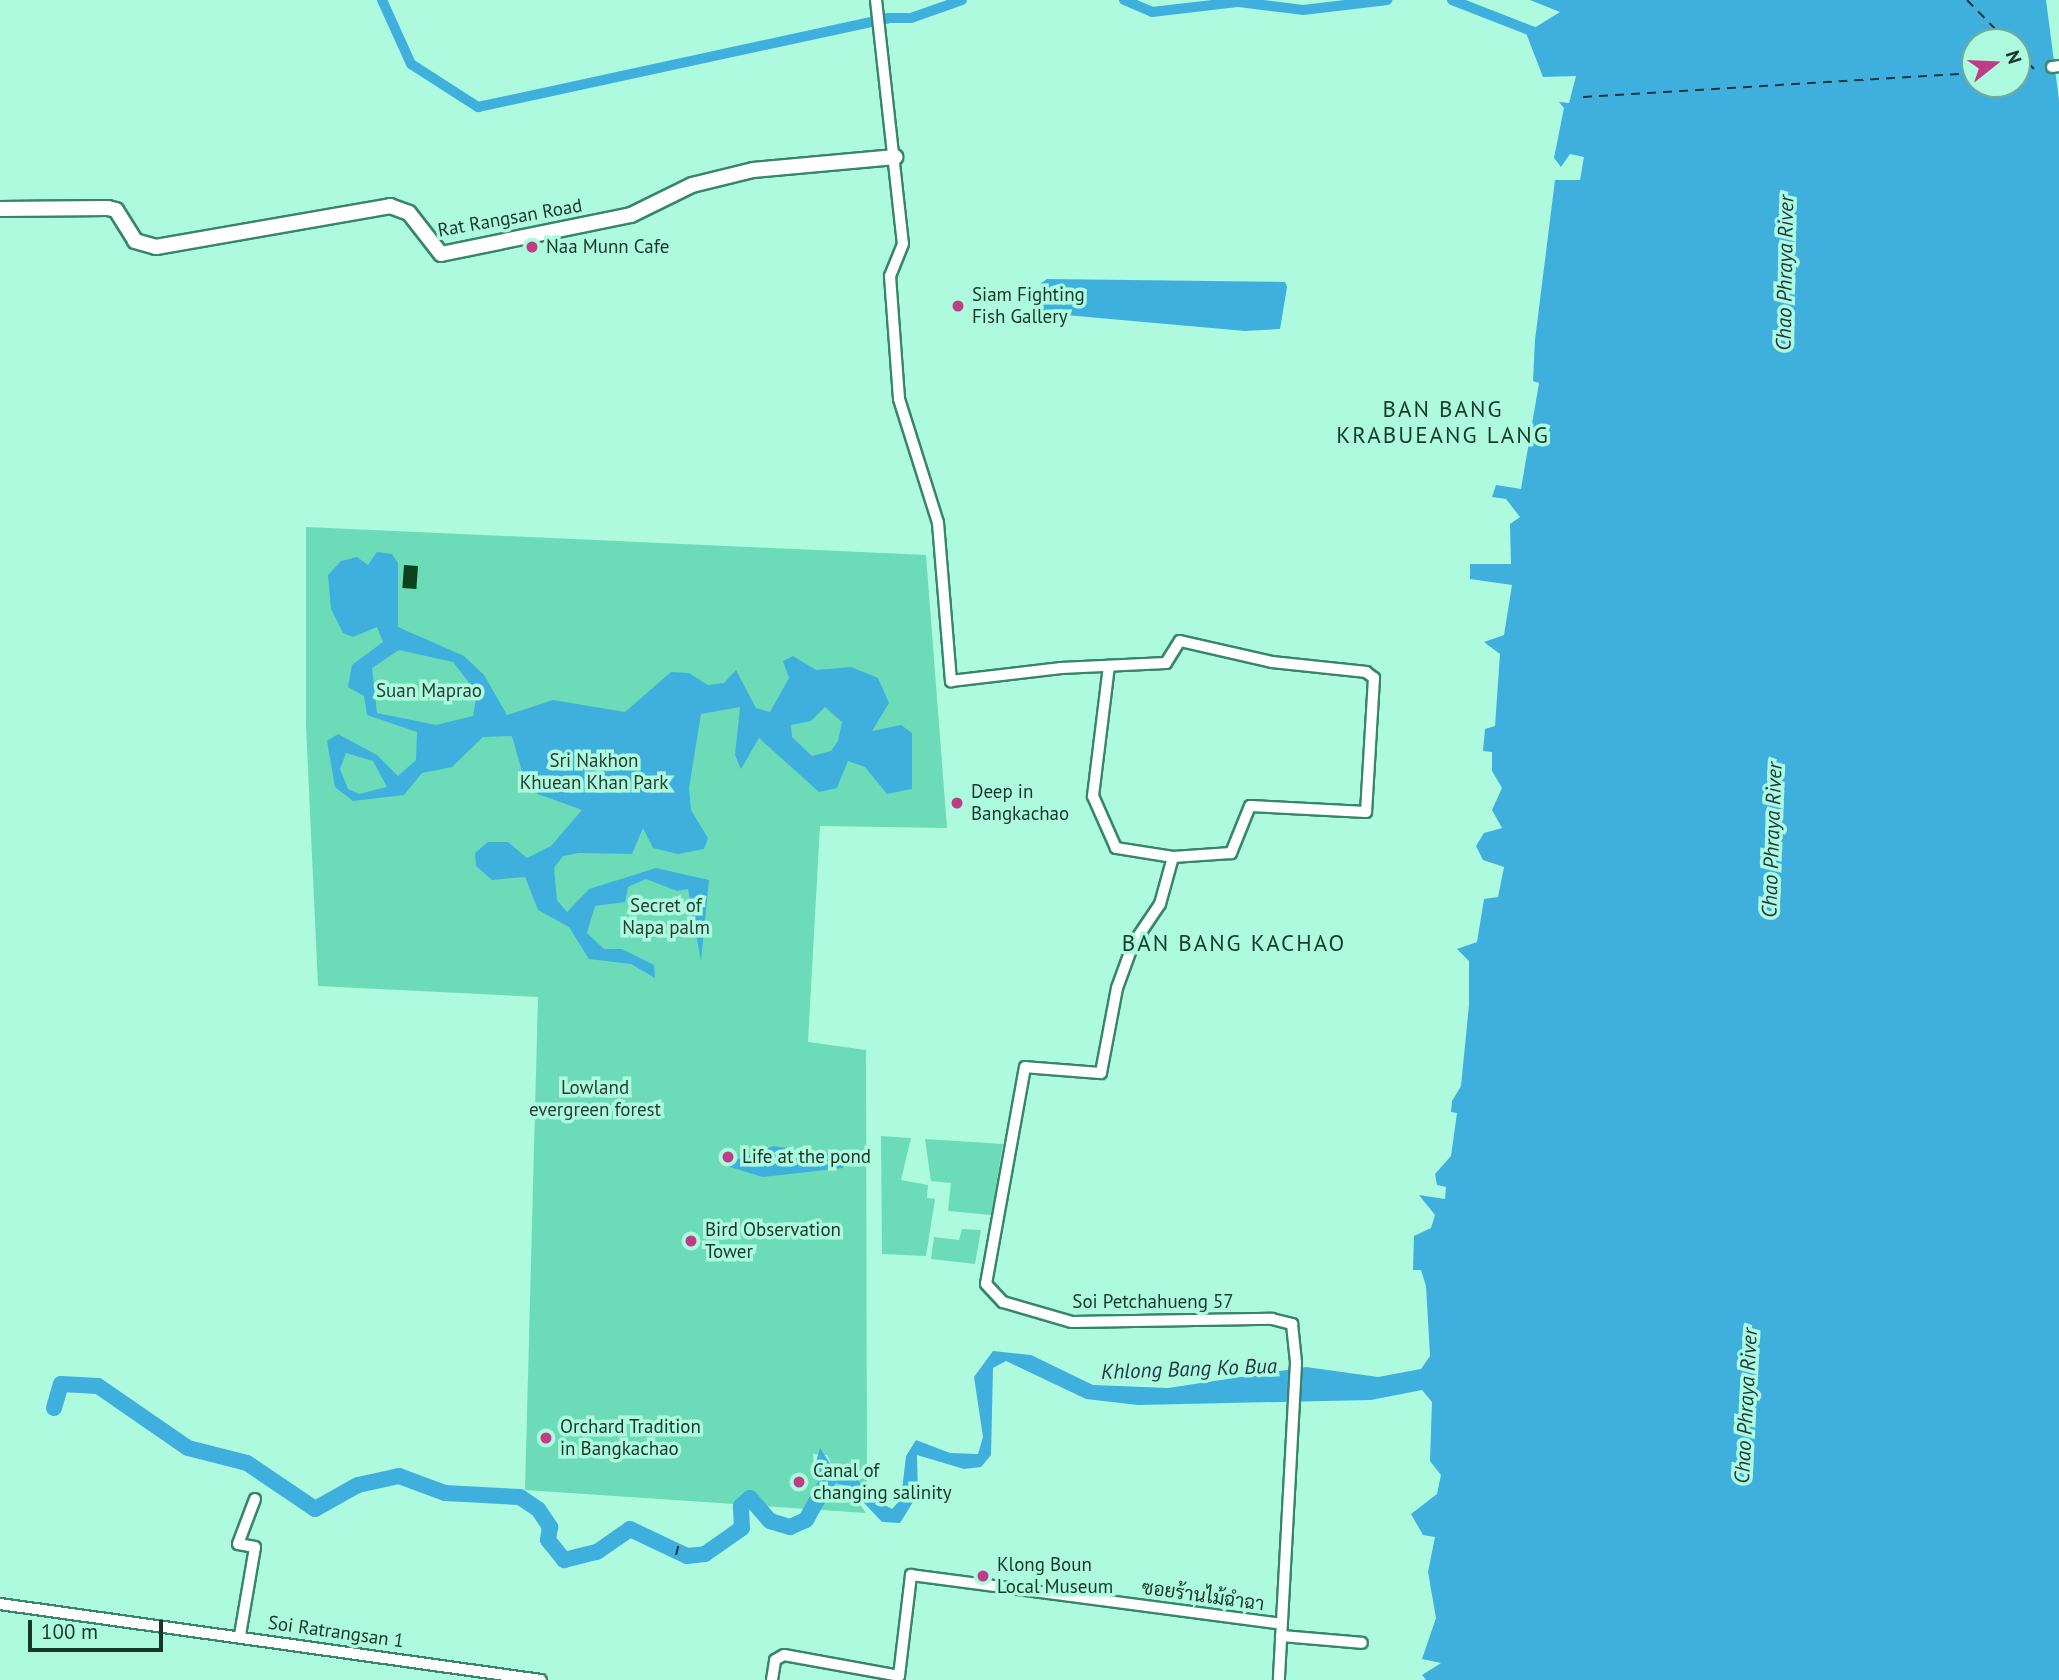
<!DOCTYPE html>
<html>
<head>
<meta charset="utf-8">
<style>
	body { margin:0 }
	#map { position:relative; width:2059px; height:1680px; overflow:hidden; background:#adfade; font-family:"PT Sans",Sarabun,sans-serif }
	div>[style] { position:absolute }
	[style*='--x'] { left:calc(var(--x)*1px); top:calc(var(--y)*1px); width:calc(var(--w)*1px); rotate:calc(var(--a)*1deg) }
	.green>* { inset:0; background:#6bdcb7 }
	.water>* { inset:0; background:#3fb0de }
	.canal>* { height:10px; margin:-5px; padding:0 5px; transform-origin:5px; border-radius:5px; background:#3fb0de }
	.river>* { height:16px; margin:-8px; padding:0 8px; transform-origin:8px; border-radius:8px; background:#3fb0de }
	.ferry>* { height:2px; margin-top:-1px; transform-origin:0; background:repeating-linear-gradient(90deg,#1e3641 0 9px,transparent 0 16px) }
	.building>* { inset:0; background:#0a421d; transform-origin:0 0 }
	.roads { filter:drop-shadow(2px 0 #38856d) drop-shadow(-2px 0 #38856d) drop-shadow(0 2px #38856d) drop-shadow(0 -2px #38856d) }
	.street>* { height:10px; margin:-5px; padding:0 5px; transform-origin:5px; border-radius:5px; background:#fff }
	.secondary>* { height:14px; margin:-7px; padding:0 7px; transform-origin:7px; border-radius:7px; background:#fff }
	.dots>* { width:19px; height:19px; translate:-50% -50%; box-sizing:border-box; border:4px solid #adfade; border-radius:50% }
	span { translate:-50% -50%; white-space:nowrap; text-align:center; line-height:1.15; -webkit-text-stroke:7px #adfade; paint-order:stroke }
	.street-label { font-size:19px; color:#17372d }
	.poi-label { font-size:19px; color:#17372d }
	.left { translate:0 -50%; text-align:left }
	.park-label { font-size:19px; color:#253f35 }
	.water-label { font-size:21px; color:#1e3641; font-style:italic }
	.quarter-label { font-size:23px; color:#143d30; letter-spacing:2px }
	.north { position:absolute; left:1961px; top:28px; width:70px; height:70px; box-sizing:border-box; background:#adfade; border:2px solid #71ac97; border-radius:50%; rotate:72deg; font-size:19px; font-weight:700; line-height:28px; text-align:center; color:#17372d }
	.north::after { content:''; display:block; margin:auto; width:24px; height:32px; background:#be3d86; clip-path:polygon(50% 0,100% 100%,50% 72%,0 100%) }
	.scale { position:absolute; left:28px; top:1620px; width:135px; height:32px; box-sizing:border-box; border:4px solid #17372d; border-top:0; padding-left:9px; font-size:21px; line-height:24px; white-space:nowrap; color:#17372d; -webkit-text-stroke:5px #adfade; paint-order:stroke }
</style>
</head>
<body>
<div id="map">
	<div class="green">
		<div style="clip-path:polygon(306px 527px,926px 555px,947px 828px,820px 826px,808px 1042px,866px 1050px,867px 1495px,856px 1476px,835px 1471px,827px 1455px,813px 1454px,814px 1468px,847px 1485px,866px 1513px,525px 1490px,538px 997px,318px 986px,306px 725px)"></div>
		<div style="clip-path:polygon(881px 1136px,911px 1138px,901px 1180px,928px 1185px,927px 1198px,935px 1199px,926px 1256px,882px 1254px)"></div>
		<div style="clip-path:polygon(925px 1139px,1003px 1144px,991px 1215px,948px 1211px,951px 1183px,931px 1181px)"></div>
		<div style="clip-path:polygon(962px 1229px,981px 1230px,975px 1264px,931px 1259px,934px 1237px,959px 1240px)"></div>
	</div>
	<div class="water">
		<div style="clip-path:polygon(evenodd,1530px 0,2046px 0,2059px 100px,2059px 1680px,1426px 1680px,1422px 1675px,1441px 1663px,1422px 1659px,1436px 1618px,1428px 1572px,1435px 1537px,1423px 1535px,1411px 1514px,1437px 1494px,1441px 1475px,1430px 1461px,1432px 1402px,1422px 1390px,1371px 1400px,1138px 1405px,1086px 1399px,1006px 1361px,993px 1368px,991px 1455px,981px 1467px,964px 1469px,917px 1455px,918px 1494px,900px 1523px,882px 1522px,847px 1485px,814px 1469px,820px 1448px,835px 1471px,856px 1476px,867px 1495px,892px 1509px,901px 1499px,906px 1456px,916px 1440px,950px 1453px,978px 1454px,983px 1437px,974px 1377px,993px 1351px,1031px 1355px,1093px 1385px,1168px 1388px,1306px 1367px,1378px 1377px,1421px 1369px,1430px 1356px,1426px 1286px,1421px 1270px,1413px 1270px,1414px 1236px,1431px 1228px,1435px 1215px,1419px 1195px,1445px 1199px,1446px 1187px,1437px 1185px,1435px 1174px,1451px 1156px,1457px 1113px,1451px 1112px,1452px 1101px,1461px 1086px,1469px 1005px,1469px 961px,1457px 949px,1477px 942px,1484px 899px,1498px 897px,1504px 867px,1483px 860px,1476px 846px,1484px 833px,1502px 828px,1492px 810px,1502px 788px,1492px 771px,1492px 752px,1483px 751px,1485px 729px,1495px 726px,1500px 654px,1484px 642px,1504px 635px,1512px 585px,1470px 579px,1470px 564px,1511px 564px,1510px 524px,1520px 517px,1506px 499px,1492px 497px,1496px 485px,1521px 489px,1539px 383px,1533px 381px,1535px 340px,1555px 180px,1580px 180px,1584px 157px,1570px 154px,1561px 167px,1554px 158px,1564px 108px,1559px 102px,1569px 103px,1576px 76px,1543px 77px,1526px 33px,1560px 12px,1530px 0,1975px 42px,2017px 42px,2017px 84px,1975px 84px,1975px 42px)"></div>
		<div style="clip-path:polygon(1047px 279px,1285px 282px,1287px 287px,1280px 329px,1245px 331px,1043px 313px,1040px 284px)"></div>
		<div style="clip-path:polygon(evenodd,377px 552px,392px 554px,398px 563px,398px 627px,464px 656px,484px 675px,507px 715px,553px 700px,625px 712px,671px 672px,689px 673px,708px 685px,724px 683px,736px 670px,756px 708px,770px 712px,789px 678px,783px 661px,793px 656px,816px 670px,851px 667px,878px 678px,889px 703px,872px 731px,901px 725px,912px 733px,912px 789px,887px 794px,865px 767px,848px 761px,837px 788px,819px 792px,759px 738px,741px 769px,735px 755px,740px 707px,701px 714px,689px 788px,691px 810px,708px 838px,704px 849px,678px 854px,653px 848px,643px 828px,632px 854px,579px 853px,563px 856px,554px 868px,557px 900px,567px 912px,589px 889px,656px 868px,709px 880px,701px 961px,688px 889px,677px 891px,646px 879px,628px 887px,625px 902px,595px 906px,587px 933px,604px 949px,622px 949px,654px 965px,655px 978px,631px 964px,589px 959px,569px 927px,538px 910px,525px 877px,492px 880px,476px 866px,475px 853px,488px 842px,508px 842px,527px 858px,551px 846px,582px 810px,527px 790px,512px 736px,483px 737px,452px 767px,422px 773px,404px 795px,353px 801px,335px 787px,327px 741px,338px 734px,377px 755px,398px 776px,416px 760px,417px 732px,367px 715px,364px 696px,348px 687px,352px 665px,383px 642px,377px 627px,353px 637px,343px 633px,331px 609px,328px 575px,341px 561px,357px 557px,368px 565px,377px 552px,399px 650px,453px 662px,477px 693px,473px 716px,436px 725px,377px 713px,372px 668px,399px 650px,377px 552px,825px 707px,842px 722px,838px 741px,831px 751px,812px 756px,792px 737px,791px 725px,811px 721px,825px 707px,377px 552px,346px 753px,373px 761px,387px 787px,359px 794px,348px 789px,340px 769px,346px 753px)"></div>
		<div style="clip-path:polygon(773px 1146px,833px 1154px,846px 1159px,843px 1168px,763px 1177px,723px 1165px)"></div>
	</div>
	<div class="canal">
		<div style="--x:382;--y:0;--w:70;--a:65.6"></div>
		<div style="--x:411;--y:64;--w:80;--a:32.7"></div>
		<div style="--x:478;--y:107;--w:420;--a:-12.2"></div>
		<div style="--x:888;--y:18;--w:23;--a:0"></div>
		<div style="--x:911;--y:18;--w:54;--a:-19.4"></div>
		<div style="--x:1124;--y:0;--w:30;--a:23"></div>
		<div style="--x:1152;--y:12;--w:88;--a:-6.6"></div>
		<div style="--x:1239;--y:2;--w:64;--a:7.1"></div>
		<div style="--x:1303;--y:10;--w:85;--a:-6.8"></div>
		<div style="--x:1452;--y:0;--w:93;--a:21.3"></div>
	</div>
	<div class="river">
		<div style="--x:54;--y:1408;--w:25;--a:-74"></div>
		<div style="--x:61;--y:1384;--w:37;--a:3"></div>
		<div style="--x:98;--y:1386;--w:109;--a:34.6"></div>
		<div style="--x:188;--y:1448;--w:61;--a:14.3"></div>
		<div style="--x:247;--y:1463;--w:82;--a:34.1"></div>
		<div style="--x:315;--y:1509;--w:49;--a:-29.2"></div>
		<div style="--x:358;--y:1485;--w:42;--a:-12.4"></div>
		<div style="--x:399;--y:1476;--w:49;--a:20.3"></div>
		<div style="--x:445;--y:1493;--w:75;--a:3.1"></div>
		<div style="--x:520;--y:1497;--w:22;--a:34"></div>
		<div style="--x:538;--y:1509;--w:22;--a:56"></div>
		<div style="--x:550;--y:1527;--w:13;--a:99"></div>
		<div style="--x:548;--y:1540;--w:26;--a:51"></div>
		<div style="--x:564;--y:1560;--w:34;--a:-14"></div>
		<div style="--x:597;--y:1552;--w:40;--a:-34.9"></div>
		<div style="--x:630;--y:1529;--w:63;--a:25.3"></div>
		<div style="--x:687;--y:1556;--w:18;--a:-6"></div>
		<div style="--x:705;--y:1554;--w:45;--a:-35.1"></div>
		<div style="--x:742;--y:1528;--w:22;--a:-93"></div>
		<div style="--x:741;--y:1506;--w:12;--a:-42"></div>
		<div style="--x:750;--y:1498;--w:30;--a:49"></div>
		<div style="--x:770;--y:1521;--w:21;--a:17"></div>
		<div style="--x:790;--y:1527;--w:17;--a:-24"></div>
		<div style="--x:806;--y:1520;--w:54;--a:-61"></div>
		<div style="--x:832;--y:1473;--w:19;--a:18"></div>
	</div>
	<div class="ferry">
		<div style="--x:1967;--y:0;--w:59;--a:45.7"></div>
		<div style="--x:2017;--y:52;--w:24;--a:45"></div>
		<div style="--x:2017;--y:70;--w:16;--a:-4"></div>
		<div style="--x:1583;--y:97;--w:393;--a:-3.5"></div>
		<div style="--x:676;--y:1555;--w:11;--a:-75"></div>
	</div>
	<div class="building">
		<div style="left:404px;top:565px;width:14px;height:23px;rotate:4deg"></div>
	</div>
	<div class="roads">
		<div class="street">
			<div style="--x:876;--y:0;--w:245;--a:83.7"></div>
			<div style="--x:903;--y:244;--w:35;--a:112"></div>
			<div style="--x:890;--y:276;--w:123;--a:85.8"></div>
			<div style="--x:899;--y:399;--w:130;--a:72.5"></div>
			<div style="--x:938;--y:523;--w:159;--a:85.3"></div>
			<div style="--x:951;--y:681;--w:111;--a:-6.7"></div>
			<div style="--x:1061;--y:668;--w:105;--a:-2.7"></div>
			<div style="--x:1166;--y:663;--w:26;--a:-58"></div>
			<div style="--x:1180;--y:641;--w:94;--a:12.9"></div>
			<div style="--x:1272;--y:662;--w:95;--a:6.1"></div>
			<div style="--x:1366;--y:672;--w:10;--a:37"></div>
			<div style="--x:1374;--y:678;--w:134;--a:93.4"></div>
			<div style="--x:1366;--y:812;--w:116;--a:-177"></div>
			<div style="--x:1250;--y:806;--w:51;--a:112"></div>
			<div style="--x:1231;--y:853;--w:58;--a:176.1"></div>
			<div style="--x:1173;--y:857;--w:58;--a:-171"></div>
			<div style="--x:1116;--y:848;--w:57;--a:-113.9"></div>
			<div style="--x:1093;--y:796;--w:131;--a:-83"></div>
			<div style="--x:2052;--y:67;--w:7;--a:-8"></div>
			<div style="--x:1173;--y:857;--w:49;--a:105.5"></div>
			<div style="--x:1160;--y:904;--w:48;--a:124"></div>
			<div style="--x:1133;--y:944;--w:47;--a:110"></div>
			<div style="--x:1117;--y:988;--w:86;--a:100.7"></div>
			<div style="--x:1101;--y:1073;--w:76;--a:-175.5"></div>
			<div style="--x:1025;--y:1067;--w:220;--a:100.2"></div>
			<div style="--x:986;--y:1284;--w:25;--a:47"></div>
			<div style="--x:1003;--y:1302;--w:72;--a:16.2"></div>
			<div style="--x:1072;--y:1322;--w:200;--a:-0.9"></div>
			<div style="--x:1272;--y:1319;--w:21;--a:14"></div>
			<div style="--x:1292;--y:1324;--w:39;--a:84"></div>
			<div style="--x:1296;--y:1363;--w:317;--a:93.1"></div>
			<div style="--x:0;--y:1604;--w:546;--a:8"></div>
			<div style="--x:240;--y:1635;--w:89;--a:-80.3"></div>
			<div style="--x:255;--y:1547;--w:17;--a:-170"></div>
			<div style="--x:238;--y:1544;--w:48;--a:-69.3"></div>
			<div style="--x:1281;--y:1636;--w:81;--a:4.9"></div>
			<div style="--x:772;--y:1680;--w:20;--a:-81"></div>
			<div style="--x:775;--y:1660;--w:10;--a:-29"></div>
			<div style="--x:784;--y:1655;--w:117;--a:10.3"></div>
			<div style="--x:899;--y:1676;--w:102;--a:-83.2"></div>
			<div style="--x:911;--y:1575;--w:373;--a:7.5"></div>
		</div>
		<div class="secondary">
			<div style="--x:0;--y:209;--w:108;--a:-0.5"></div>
			<div style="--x:108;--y:208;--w:8;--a:14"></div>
			<div style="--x:116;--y:210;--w:36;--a:58"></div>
			<div style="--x:135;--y:241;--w:22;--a:16"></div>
			<div style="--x:156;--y:247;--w:238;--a:-9.9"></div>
			<div style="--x:390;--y:206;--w:20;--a:20"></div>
			<div style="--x:409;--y:213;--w:52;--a:52"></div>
			<div style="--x:441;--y:254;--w:194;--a:-11.6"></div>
			<div style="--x:631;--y:215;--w:68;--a:-26.2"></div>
			<div style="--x:692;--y:185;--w:63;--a:-13.8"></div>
			<div style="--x:753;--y:170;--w:143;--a:-5.2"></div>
		</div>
	</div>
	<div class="dots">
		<div style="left:532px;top:247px;background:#be3d86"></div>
		<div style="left:958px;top:306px;background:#be3d86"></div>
		<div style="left:957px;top:803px;background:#be3d86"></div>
		<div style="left:728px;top:1157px;background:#be3d86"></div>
		<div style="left:691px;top:1241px;background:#be3d86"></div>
		<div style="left:546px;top:1438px;background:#be3d86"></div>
		<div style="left:799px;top:1482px;background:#be3d86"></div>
		<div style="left:983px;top:1576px;background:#be3d86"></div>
	</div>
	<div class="street-label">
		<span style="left:510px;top:218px;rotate:-10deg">Rat Rangsan Road</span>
		<span style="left:1153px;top:1302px">Soi Petchahueng 57</span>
		<span style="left:1203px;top:1596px;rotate:8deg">ซอยร้านไม้ฉำฉา</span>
		<span style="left:336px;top:1632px;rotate:8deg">Soi Ratrangsan 1</span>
	</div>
	<div class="poi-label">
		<span class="left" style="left:546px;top:247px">Naa Munn Cafe</span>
		<span class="left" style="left:972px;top:306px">Siam Fighting<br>Fish Gallery</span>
		<span class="left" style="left:971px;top:803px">Deep in<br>Bangkachao</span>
		<span class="left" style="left:742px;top:1157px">Life at the pond</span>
		<span class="left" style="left:705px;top:1241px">Bird Observation<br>Tower</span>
		<span class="left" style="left:560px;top:1438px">Orchard Tradition<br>in Bangkachao</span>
		<span class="left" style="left:813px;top:1482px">Canal of<br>changing salinity</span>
		<span class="left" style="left:997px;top:1576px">Klong Boun<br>Local Museum</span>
	</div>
	<div class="park-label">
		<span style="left:429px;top:691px">Suan Maprao</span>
		<span style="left:594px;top:772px">Sri Nakhon<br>Khuean Khan Park</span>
		<span style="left:666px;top:917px">Secret of<br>Napa palm</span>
		<span style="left:595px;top:1099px">Lowland<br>evergreen forest</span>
	</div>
	<div class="water-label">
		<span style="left:1785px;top:273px;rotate:-89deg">Chao Phraya River</span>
		<span style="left:1772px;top:840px;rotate:-88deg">Chao Phraya River</span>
		<span style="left:1189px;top:1369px;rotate:-2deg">Khlong Bang Ko Bua</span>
		<span style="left:1746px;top:1406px;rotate:-87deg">Chao Phraya River</span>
	</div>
	<div class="quarter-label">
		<span style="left:1443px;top:422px">BAN BANG<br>KRABUEANG LANG</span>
		<span style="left:1234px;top:943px">BAN BANG KACHAO</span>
	</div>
	<div class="north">N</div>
	<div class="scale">100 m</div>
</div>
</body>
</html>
